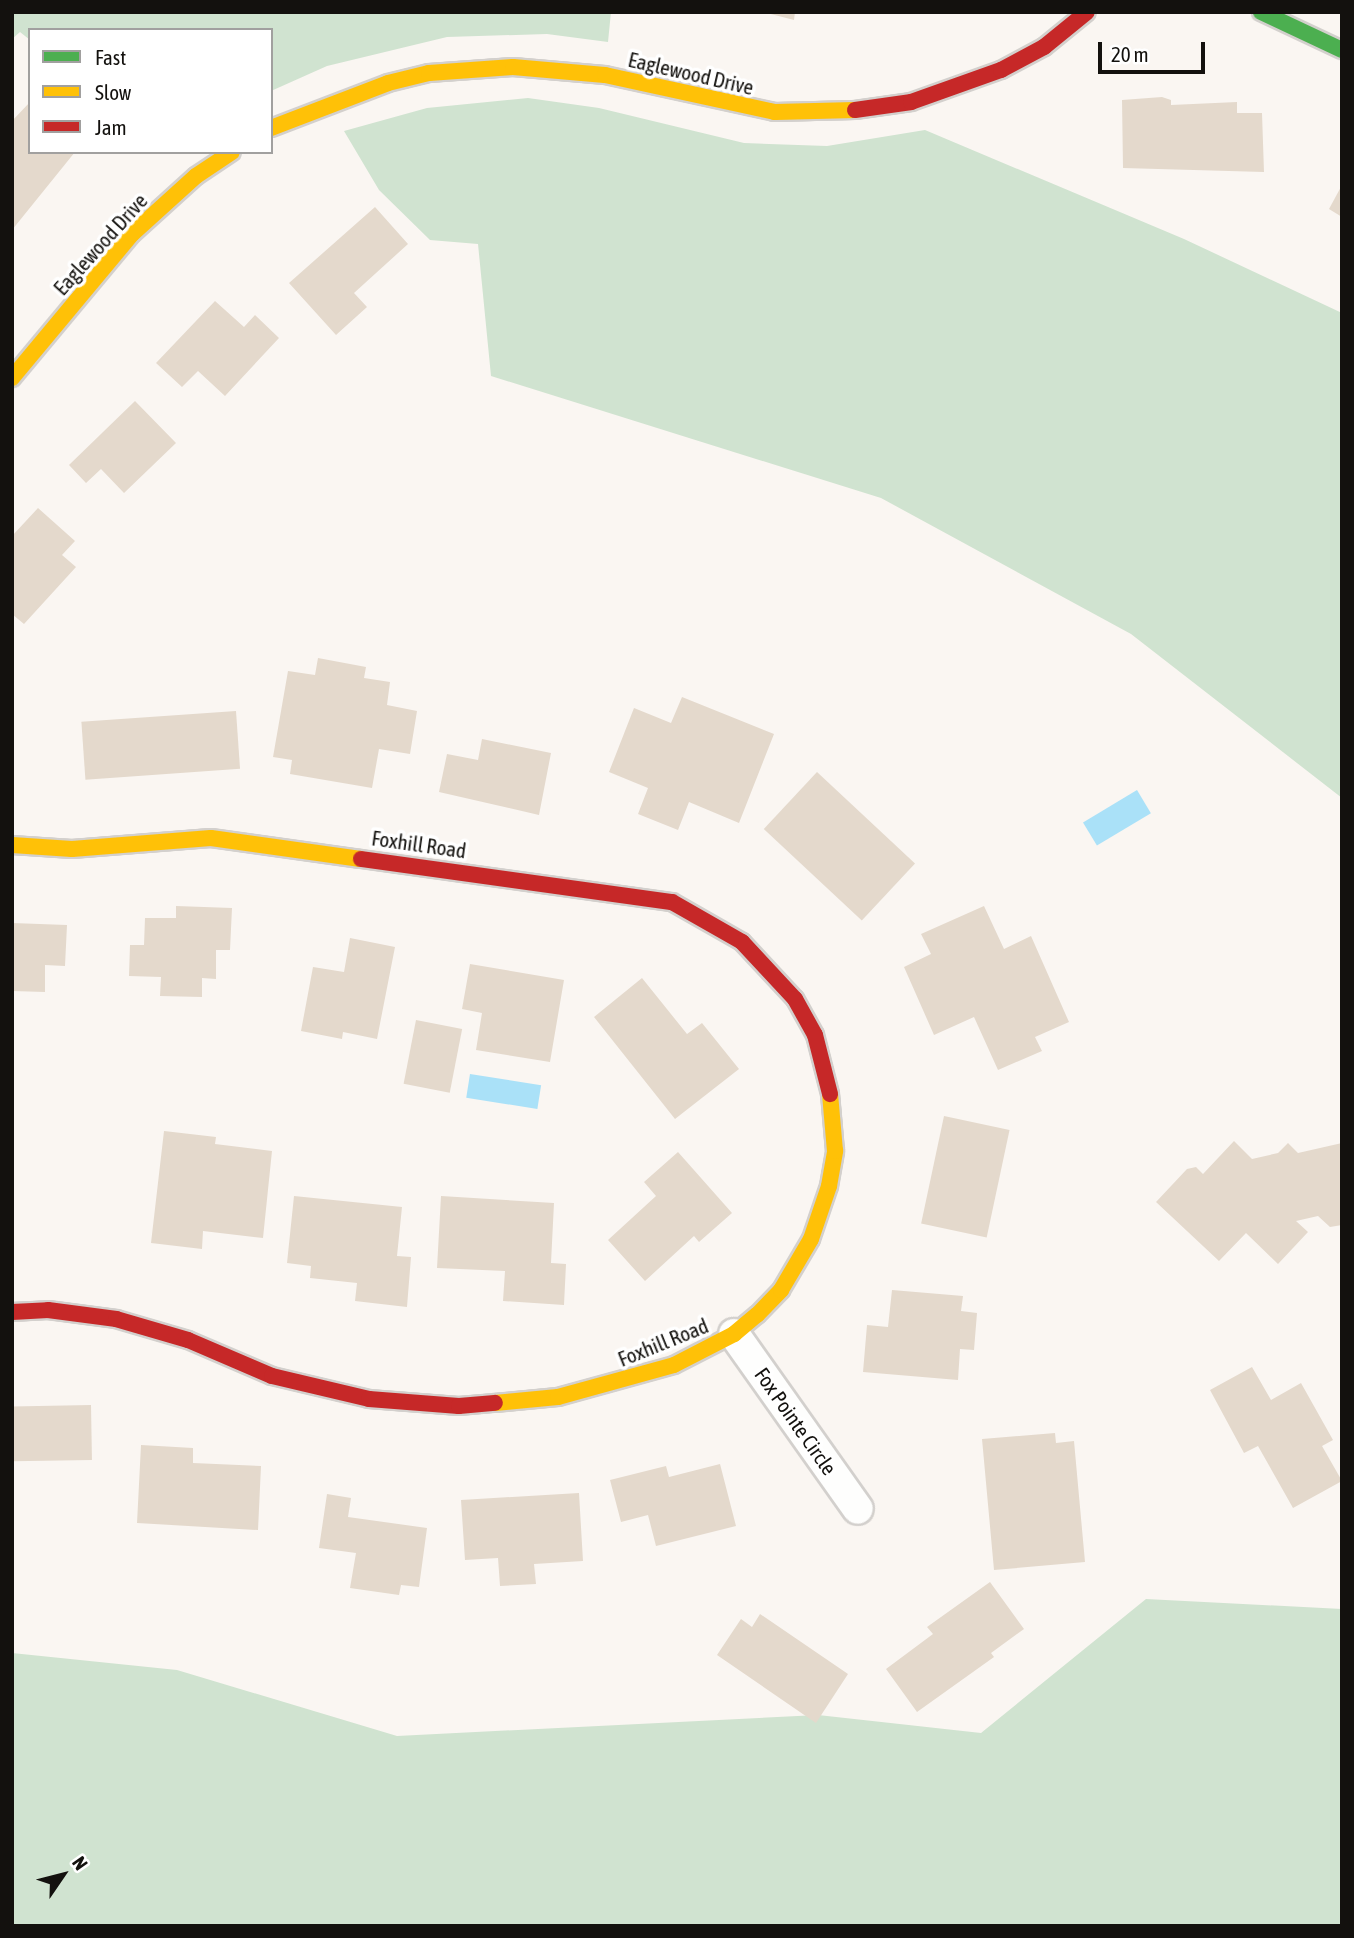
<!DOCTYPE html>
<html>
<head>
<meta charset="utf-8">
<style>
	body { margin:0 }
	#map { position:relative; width:1354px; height:1938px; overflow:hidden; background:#faf6f2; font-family:"Asap Condensed",sans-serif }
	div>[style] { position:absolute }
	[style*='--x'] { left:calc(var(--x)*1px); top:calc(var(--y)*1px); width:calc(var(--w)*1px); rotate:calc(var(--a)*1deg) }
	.green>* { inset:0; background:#d0e3d0 }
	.water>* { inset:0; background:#aae1f8; transform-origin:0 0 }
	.building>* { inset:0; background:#e4d9cc; transform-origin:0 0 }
	.roads { filter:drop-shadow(2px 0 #d3d0cd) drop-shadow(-2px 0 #d3d0cd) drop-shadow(0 2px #d3d0cd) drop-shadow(0 -2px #d3d0cd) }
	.street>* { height:30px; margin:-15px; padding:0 15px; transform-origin:15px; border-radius:15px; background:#fefefd }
	.fast>* { height:16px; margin:-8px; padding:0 8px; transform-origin:8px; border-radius:8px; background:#4caf50 }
	.slow>* { height:16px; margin:-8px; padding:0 8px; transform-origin:8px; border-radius:8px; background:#ffc107 }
	.jam>* { height:16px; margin:-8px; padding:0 8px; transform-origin:8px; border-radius:8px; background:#c62828 }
	span { translate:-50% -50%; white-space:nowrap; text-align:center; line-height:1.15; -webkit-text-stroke:7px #fff; paint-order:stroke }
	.street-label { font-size:21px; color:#13110e }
	.frame { position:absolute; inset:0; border:14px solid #13110e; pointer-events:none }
	.legend { position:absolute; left:28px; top:28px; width:245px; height:126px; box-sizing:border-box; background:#fff; border:2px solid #a1a09f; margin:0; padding:9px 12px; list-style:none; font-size:21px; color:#13110e }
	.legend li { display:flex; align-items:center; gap:14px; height:35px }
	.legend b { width:35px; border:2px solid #a1a09f }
	.north { position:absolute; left:28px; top:1840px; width:70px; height:70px; -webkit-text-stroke:5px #fff; paint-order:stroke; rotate:55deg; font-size:19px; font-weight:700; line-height:28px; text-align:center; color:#13110e }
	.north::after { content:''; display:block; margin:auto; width:24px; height:32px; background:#13110e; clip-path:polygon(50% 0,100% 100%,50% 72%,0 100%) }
	.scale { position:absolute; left:1098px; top:42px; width:107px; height:32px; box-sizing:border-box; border:4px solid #13110e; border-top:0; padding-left:9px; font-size:21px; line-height:24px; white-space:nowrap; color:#13110e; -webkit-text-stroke:5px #fff; paint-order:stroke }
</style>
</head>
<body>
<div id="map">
	<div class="green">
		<div style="clip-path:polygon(12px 12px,611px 12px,608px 42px,547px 34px,447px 37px,327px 66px,271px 91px,271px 30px,30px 30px,30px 40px,20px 32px,12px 39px)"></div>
		<div style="clip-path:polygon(528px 98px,599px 108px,744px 143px,827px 146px,925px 130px,1184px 239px,1342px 313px,1342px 798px,1131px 634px,881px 498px,491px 376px,478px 244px,430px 240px,379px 190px,344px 131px,427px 108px)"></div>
		<div style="clip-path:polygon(1146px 1599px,1342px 1609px,1342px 1926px,12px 1926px,12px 1653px,177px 1670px,397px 1736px,818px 1715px,981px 1733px)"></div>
	</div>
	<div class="water">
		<div style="left:1137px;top:790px;width:27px;height:63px;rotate:59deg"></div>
		<div style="left:470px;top:1074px;width:72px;height:24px;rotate:9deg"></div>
	</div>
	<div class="building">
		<div style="clip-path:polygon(763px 12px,795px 12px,794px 20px)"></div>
		<div style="clip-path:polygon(1162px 97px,1171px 100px,1171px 105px,1237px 102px,1237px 113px,1262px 113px,1264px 172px,1123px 168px,1122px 100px)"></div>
		<div style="clip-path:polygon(30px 102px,30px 152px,75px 152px,12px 230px,12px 121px)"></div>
		<div style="clip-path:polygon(1342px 185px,1342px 217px,1329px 209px)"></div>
		<div style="clip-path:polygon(375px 207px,408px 244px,354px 293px,367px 307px,336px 335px,289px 283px)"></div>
		<div style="clip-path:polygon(215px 301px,244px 327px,255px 315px,279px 338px,225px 396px,198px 371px,182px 387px,156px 363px)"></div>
		<div style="clip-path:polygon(135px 401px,176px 443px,124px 493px,101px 469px,86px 483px,69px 465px)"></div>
		<div style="clip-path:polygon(38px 508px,75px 541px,62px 555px,76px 567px,24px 624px,12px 614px,12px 536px)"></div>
		<div style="clip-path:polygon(318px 658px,366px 667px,364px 678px,390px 682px,387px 705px,417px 711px,410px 754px,379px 749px,372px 788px,290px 774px,292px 760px,273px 757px,288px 671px,315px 675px)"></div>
		<div style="clip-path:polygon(682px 697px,774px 734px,739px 823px,689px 802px,678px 830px,638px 814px,648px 788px,609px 772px,634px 708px,671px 723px)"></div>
		<div style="left:236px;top:711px;width:58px;height:155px;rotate:86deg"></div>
		<div style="clip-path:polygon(482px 739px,551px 753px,539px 815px,439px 792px,447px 754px,478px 760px)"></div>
		<div style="left:817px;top:772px;width:134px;height:78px;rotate:43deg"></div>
		<div style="clip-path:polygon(176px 906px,232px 908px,230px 950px,216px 950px,216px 979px,202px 978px,202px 997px,160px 996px,161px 977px,129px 976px,130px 945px,144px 945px,145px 918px,176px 918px)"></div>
		<div style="clip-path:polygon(984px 906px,1004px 949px,1031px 936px,1069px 1022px,1035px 1037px,1042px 1051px,998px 1070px,974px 1017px,934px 1035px,904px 967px,931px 954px,921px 934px)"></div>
		<div style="clip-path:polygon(12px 923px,67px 925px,65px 966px,45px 965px,45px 992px,12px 991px)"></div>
		<div style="clip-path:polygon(350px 938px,395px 947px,377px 1039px,343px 1032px,342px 1039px,301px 1031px,313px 967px,344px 972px)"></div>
		<div style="clip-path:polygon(470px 964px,564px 980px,550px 1062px,476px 1050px,482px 1013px,462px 1009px)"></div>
		<div style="clip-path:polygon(642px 978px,687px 1034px,702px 1023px,739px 1069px,675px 1119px,594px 1017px)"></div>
		<div style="left:416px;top:1020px;width:47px;height:65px;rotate:11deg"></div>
		<div style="left:944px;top:1116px;width:67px;height:110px;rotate:12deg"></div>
		<div style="clip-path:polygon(164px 1131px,216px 1137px,215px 1144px,272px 1151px,263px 1238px,203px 1231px,202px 1249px,151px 1243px)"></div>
		<div style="clip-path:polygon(1234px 1141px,1252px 1159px,1278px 1153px,1288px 1143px,1298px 1153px,1342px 1143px,1342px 1225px,1330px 1227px,1318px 1216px,1296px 1221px,1308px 1232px,1278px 1264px,1246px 1233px,1219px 1261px,1156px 1202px,1187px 1169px,1196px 1167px,1203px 1174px)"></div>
		<div style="clip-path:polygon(678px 1152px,732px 1213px,699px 1242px,694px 1236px,645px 1281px,608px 1240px,656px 1196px,644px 1182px)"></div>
		<div style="clip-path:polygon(294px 1196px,402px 1207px,397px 1256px,411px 1257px,407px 1307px,355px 1301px,357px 1283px,310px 1278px,311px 1266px,287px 1263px)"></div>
		<div style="clip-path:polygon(441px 1196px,554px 1203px,551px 1263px,566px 1264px,564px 1305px,503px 1301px,505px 1271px,437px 1268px)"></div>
		<div style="clip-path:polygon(892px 1290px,963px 1296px,961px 1311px,977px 1313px,974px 1350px,960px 1349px,958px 1380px,863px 1372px,867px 1325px,888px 1327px)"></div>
		<div style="clip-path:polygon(1252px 1367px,1271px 1400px,1301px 1383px,1333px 1440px,1322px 1446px,1342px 1481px,1293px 1508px,1258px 1446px,1244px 1453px,1210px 1390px)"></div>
		<div style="left:91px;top:1405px;width:55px;height:79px;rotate:89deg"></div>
		<div style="clip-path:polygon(1055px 1433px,1056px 1443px,1074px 1441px,1085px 1562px,994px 1570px,982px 1439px)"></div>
		<div style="clip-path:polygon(141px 1445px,193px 1448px,193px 1463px,261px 1466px,258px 1530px,137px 1523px)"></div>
		<div style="clip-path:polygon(720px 1464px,736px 1526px,656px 1546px,648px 1515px,621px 1522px,610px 1480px,666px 1466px,669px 1477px)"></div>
		<div style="clip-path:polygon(579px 1493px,583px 1561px,534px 1564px,536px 1584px,500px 1586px,498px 1558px,465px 1560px,461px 1500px)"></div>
		<div style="clip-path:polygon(327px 1494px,351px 1498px,348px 1517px,427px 1528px,419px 1587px,401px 1585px,399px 1595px,350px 1588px,356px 1553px,319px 1548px)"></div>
		<div style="clip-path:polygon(990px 1582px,1024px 1629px,991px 1653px,994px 1657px,917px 1712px,886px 1669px,933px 1634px,927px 1627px)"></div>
		<div style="clip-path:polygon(760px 1614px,848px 1674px,816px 1723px,717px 1655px,741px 1619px,752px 1627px)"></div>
	</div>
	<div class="roads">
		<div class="street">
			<div style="--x:734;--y:1334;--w:214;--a:54.7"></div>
		</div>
		<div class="fast">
			<div style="--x:1261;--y:12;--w:89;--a:25.1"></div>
		</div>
		<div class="slow">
			<div style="--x:271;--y:128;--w:125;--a:-21"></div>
			<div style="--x:388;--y:83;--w:42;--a:-13.7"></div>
			<div style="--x:429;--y:73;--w:84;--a:-4.1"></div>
			<div style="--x:513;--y:67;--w:92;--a:5"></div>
			<div style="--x:605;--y:75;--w:174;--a:12.3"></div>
			<div style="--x:775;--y:112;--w:80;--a:-1.4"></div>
			<div style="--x:12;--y:378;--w:187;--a:-50.2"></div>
			<div style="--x:132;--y:234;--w:86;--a:-42.2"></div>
			<div style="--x:196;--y:176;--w:43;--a:-33.7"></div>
			<div style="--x:12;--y:845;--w:60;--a:3.8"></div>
			<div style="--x:72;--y:849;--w:139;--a:-4.5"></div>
			<div style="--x:211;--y:838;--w:151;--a:8"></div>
			<div style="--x:495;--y:1403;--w:63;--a:-5.4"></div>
			<div style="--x:558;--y:1397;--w:120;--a:-15.4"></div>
			<div style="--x:674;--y:1365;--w:68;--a:-27.3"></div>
			<div style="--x:734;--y:1334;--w:30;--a:-40"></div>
			<div style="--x:757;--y:1315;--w:35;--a:-46"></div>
			<div style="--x:781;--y:1290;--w:59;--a:-59.5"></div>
			<div style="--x:811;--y:1239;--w:56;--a:-71.2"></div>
			<div style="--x:829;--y:1186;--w:36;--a:-80"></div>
			<div style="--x:835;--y:1151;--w:57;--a:-95"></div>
		</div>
		<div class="jam">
			<div style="--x:855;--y:110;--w:57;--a:-8.1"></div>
			<div style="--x:911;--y:102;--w:96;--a:-19.6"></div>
			<div style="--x:1001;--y:70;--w:49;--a:-28.1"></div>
			<div style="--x:1044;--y:47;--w:55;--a:-39.1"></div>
			<div style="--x:361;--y:859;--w:314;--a:7.9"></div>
			<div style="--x:672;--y:902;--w:81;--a:29.7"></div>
			<div style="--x:742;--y:942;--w:78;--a:47.1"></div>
			<div style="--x:795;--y:999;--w:41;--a:60.9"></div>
			<div style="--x:815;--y:1035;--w:61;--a:75.7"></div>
			<div style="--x:12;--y:1312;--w:36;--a:-3"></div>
			<div style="--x:48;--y:1310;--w:69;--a:7.5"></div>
			<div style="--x:116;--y:1319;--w:75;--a:16.3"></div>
			<div style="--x:188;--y:1340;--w:91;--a:23.2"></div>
			<div style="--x:272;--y:1376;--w:100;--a:13.3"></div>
			<div style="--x:369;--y:1399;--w:90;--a:4.4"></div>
			<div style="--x:459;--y:1406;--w:36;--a:-5"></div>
		</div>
	</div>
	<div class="street-label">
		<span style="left:691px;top:73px;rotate:13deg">Eaglewood Drive</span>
		<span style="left:100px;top:244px;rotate:-48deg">Eaglewood Drive</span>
		<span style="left:419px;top:844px;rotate:8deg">Foxhill Road</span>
		<span style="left:663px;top:1342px;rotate:-22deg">Foxhill Road</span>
		<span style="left:796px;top:1421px;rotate:55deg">Fox Pointe Circle</span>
	</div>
	<div class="frame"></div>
	<ul class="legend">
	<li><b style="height:9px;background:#4caf50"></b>Fast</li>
	<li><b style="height:9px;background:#ffc107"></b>Slow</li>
	<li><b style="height:9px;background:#c62828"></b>Jam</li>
	</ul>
	<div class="north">N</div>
	<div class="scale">20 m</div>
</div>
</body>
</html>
